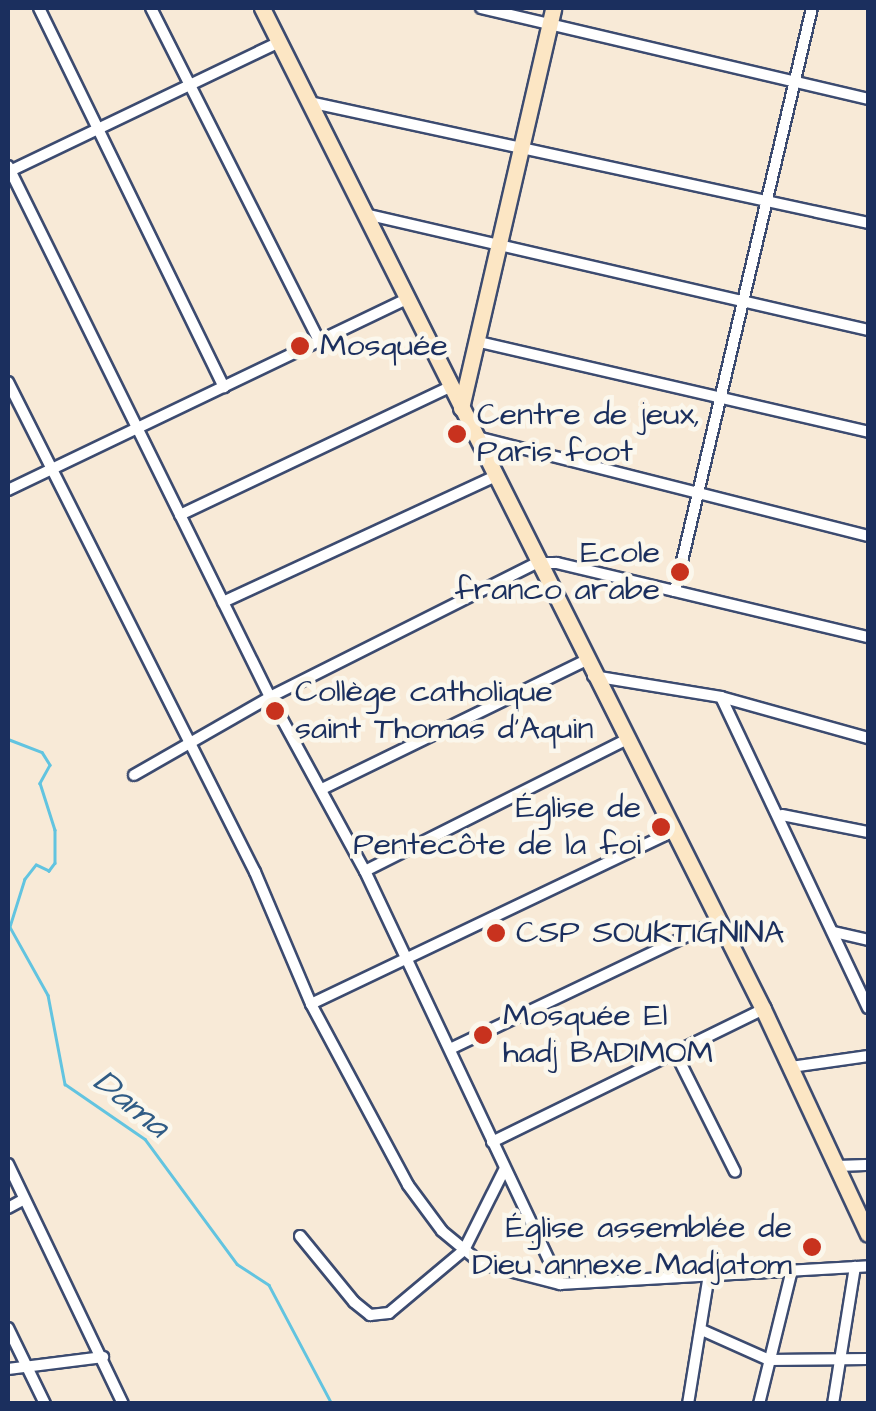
<!DOCTYPE html>
<html>
<head>
<meta charset="utf-8">
<style>
	body { margin:0 }
	#map { position:relative; width:876px; height:1411px; overflow:hidden; background:#f8ead7; font-family:"Architects Daughter",sans-serif }
	div>[style] { position:absolute }
	[style*='--x'] { left:calc(var(--x)*1px); top:calc(var(--y)*1px); width:calc(var(--w)*1px); rotate:calc(var(--a)*1deg) }
	.stream>* { height:2.5px; margin:-1.25px; padding:0 1.25px; transform-origin:1.25px; border-radius:1.25px; background:#62c4e0 }
	.roads { filter:drop-shadow(2px 0 #3c4b70) drop-shadow(-2px 0 #3c4b70) drop-shadow(0 2px #3c4b70) drop-shadow(0 -2px #3c4b70) }
	.street>* { height:10px; margin:-5px; padding:0 5px; transform-origin:5px; border-radius:5px; background:#fff }
	.secondary>* { height:15px; margin:-7.5px; padding:0 7.5px; transform-origin:7.5px; border-radius:7.5px; background:#fce6c4 }
	.dots>* { width:28px; height:28px; translate:-50% -50%; box-sizing:border-box; border:5px solid #fbf7ec; border-radius:50% }
	span { translate:-50% -50%; white-space:nowrap; text-align:center; line-height:1.15; -webkit-text-stroke:9px #fbf7ec; paint-order:stroke }
	.poi-label { font-size:32px; color:#1b2f5e }
	.left { translate:0 -50%; text-align:left }
	.right { translate:-100% -50%; text-align:right }
	.water-label { font-size:35px; color:#305c85; font-style:italic }
	.frame { position:absolute; inset:0; border:10px solid #1b2f5e; pointer-events:none }
</style>
</head>
<body>
<div id="map">
	<div class="stream">
		<div style="--x:8;--y:739;--w:36;--a:21"></div>
		<div style="--x:42;--y:752;--w:15;--a:58"></div>
		<div style="--x:50;--y:765;--w:21;--a:119"></div>
		<div style="--x:40;--y:783;--w:49;--a:72.3"></div>
		<div style="--x:55;--y:830;--w:33;--a:90"></div>
		<div style="--x:55;--y:863;--w:10;--a:127"></div>
		<div style="--x:49;--y:871;--w:14;--a:-155"></div>
		<div style="--x:36;--y:865;--w:18;--a:128"></div>
		<div style="--x:25;--y:879;--w:50;--a:107.4"></div>
		<div style="--x:10;--y:927;--w:78;--a:60.8"></div>
		<div style="--x:48;--y:995;--w:91;--a:79.2"></div>
		<div style="--x:65;--y:1084;--w:97;--a:34.5"></div>
		<div style="--x:145;--y:1139;--w:155;--a:53.6"></div>
		<div style="--x:237;--y:1264;--w:38;--a:33"></div>
		<div style="--x:269;--y:1285;--w:135;--a:62.1"></div>
	</div>
	<div class="roads">
		<div class="street">
			<div style="--x:39;--y:8;--w:422;--a:64"></div>
			<div style="--x:151;--y:8;--w:373;--a:63.2"></div>
			<div style="--x:481;--y:8;--w:398;--a:13.2"></div>
			<div style="--x:309;--y:102;--w:572;--a:12.21"></div>
			<div style="--x:8;--y:166;--w:592;--a:63.74"></div>
			<div style="--x:270;--y:697;--w:198;--a:61.4"></div>
			<div style="--x:365;--y:871;--w:457;--a:64.7"></div>
			<div style="--x:8;--y:172;--w:301;--a:-25.6"></div>
			<div style="--x:365;--y:214;--w:516;--a:12.99"></div>
			<div style="--x:475;--y:341;--w:403;--a:13"></div>
			<div style="--x:8;--y:382;--w:549;--a:63.25"></div>
			<div style="--x:255;--y:872;--w:143;--a:67"></div>
			<div style="--x:311;--y:1004;--w:205;--a:61.8"></div>
			<div style="--x:408;--y:1185;--w:57;--a:53.5"></div>
			<div style="--x:442;--y:1231;--w:52;--a:39.5"></div>
			<div style="--x:482;--y:1264;--w:81;--a:14.4"></div>
			<div style="--x:560;--y:1284;--w:309;--a:-3.3"></div>
			<div style="--x:477;--y:437;--w:403;--a:14.2"></div>
			<div style="--x:8;--y:490;--w:442;--a:-25.6"></div>
			<div style="--x:180;--y:515;--w:298;--a:-25.4"></div>
			<div style="--x:675;--y:591;--w:599;--a:-76.78"></div>
			<div style="--x:223;--y:602;--w:298;--a:-24.8"></div>
			<div style="--x:593;--y:676;--w:130;--a:9.3"></div>
			<div style="--x:721;--y:697;--w:153;--a:15.6"></div>
			<div style="--x:721;--y:697;--w:344;--a:64.7"></div>
			<div style="--x:134;--y:775;--w:157;--a:-29.8"></div>
			<div style="--x:270;--y:697;--w:298;--a:-26.7"></div>
			<div style="--x:536;--y:563;--w:21;--a:0"></div>
			<div style="--x:557;--y:563;--w:320;--a:13.4"></div>
			<div style="--x:322;--y:789;--w:292;--a:-26"></div>
			<div style="--x:782;--y:815;--w:88;--a:11.2"></div>
			<div style="--x:365;--y:871;--w:293;--a:-26.7"></div>
			<div style="--x:834;--y:932;--w:35;--a:13"></div>
			<div style="--x:311;--y:1004;--w:399;--a:-25.5"></div>
			<div style="--x:450;--y:1049;--w:295;--a:-25.5"></div>
			<div style="--x:674;--y:1050;--w:136;--a:63.4"></div>
			<div style="--x:791;--y:1067;--w:78;--a:-8.1"></div>
			<div style="--x:492;--y:1142;--w:302;--a:-26.1"></div>
			<div style="--x:8;--y:1164;--w:266;--a:64.4"></div>
			<div style="--x:835;--y:1166;--w:33;--a:-2"></div>
			<div style="--x:8;--y:1208;--w:18;--a:-29"></div>
			<div style="--x:300;--y:1236;--w:85;--a:50.7"></div>
			<div style="--x:354;--y:1302;--w:21;--a:39"></div>
			<div style="--x:370;--y:1315;--w:19;--a:-6"></div>
			<div style="--x:389;--y:1313;--w:98;--a:-40"></div>
			<div style="--x:464;--y:1250;--w:89;--a:-63.4"></div>
			<div style="--x:8;--y:1328;--w:85;--a:64"></div>
			<div style="--x:704;--y:1331;--w:71;--a:24"></div>
			<div style="--x:769;--y:1360;--w:99;--a:-0.6"></div>
			<div style="--x:8;--y:1369;--w:96;--a:-7.2"></div>
			<div style="--x:688;--y:1404;--w:132;--a:-80.8"></div>
			<div style="--x:759;--y:1404;--w:138;--a:-76.2"></div>
			<div style="--x:833;--y:1404;--w:139;--a:-80.9"></div>
		</div>
		<div class="secondary">
			<div style="--x:262;--y:8;--w:1119;--a:63.41"></div>
			<div style="--x:763;--y:1009;--w:248;--a:65"></div>
			<div style="--x:461;--y:408;--w:410;--a:-77"></div>
		</div>
	</div>
	<div class="dots">
		<div style="left:300px;top:346px;background:#c8321e"></div>
		<div style="left:457px;top:434px;background:#c8321e"></div>
		<div style="left:680px;top:572px;background:#c8321e"></div>
		<div style="left:275px;top:711px;background:#c8321e"></div>
		<div style="left:661px;top:827px;background:#c8321e"></div>
		<div style="left:496px;top:933px;background:#c8321e"></div>
		<div style="left:483px;top:1035px;background:#c8321e"></div>
		<div style="left:812px;top:1247px;background:#c8321e"></div>
	</div>
	<div class="poi-label">
		<span class="left" style="left:320px;top:346px">Mosquée</span>
		<span class="left" style="left:477px;top:434px">Centre de jeux,<br>Paris foot</span>
		<span class="right" style="left:660px;top:572px">Ecole<br>franco arabe</span>
		<span class="left" style="left:295px;top:711px">Collège catholique<br>saint Thomas d'Aquin</span>
		<span class="right" style="left:641px;top:827px">Église de<br>Pentecôte de la foi</span>
		<span class="left" style="left:516px;top:933px">CSP SOUKTIGNINA</span>
		<span class="left" style="left:503px;top:1035px">Mosquée El<br>hadj BADIMOM</span>
		<span class="right" style="left:792px;top:1247px">Église assemblée de<br>Dieu annexe Madjatom</span>
	</div>
	<div class="water-label">
		<span style="left:131px;top:1104px;rotate:39deg">Dama</span>
	</div>
	<div class="frame"></div>
</div>
</body>
</html>
